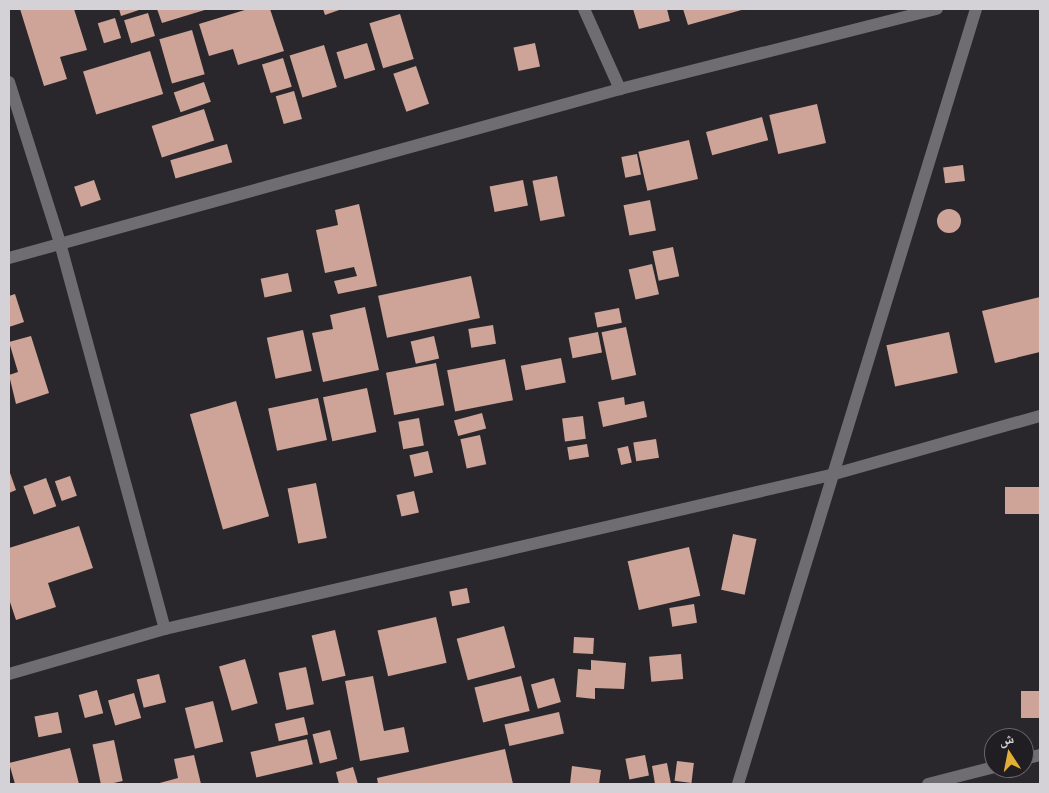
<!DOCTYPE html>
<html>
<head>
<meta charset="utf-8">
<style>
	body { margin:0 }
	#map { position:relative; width:1049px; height:793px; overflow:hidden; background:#2a272c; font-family:"Work Sans","Noto Naskh Arabic",sans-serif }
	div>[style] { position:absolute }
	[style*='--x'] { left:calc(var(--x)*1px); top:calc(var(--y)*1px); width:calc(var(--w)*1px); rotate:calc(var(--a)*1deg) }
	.building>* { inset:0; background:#cda497; transform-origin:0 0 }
	.round { border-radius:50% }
	.minor>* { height:12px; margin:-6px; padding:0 6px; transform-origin:6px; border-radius:6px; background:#706d72 }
	.tertiary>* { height:12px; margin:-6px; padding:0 6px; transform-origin:6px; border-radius:6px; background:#706d72 }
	span { translate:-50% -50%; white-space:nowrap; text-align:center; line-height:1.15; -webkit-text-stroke:5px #201e22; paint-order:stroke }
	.frame { position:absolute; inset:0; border:10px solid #d4d2d6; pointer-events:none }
	.north { position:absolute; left:984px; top:728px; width:50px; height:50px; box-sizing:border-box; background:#201e22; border:1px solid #68666a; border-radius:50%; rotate:349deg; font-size:14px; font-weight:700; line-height:20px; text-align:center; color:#d4d2d6 }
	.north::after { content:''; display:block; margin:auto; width:18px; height:22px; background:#e3ae35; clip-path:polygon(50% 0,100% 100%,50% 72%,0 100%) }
</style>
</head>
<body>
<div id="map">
	<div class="building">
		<div style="clip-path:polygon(20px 9px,74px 9px,87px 50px,60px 57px,67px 79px,44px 86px)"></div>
		<div style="clip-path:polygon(119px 9px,142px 9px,121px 16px)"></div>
		<div style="clip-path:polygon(157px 9px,208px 9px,162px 23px)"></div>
		<div style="clip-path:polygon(248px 9px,270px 9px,284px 51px,238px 65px,233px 49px,209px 56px,199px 24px)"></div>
		<div style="clip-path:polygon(323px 9px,342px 9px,325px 15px)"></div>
		<div style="clip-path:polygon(633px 9px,667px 9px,670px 21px,639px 29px)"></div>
		<div style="clip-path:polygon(683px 9px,745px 9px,688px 25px)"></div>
		<div style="left:148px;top:13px;width:24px;height:25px;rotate:73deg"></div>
		<div style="left:400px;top:14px;width:47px;height:32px;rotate:73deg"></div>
		<div style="left:115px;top:18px;width:21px;height:18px;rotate:73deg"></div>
		<div style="left:192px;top:30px;width:46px;height:34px;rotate:74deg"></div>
		<div style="left:367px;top:43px;width:28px;height:32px;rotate:73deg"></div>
		<div style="left:535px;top:43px;width:24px;height:22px;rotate:78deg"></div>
		<div style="left:324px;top:45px;width:44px;height:36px;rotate:73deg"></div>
		<div style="left:150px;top:51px;width:45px;height:70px;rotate:73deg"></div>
		<div style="left:283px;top:58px;width:30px;height:22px;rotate:73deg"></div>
		<div style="left:416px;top:66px;width:40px;height:24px;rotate:71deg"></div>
		<div style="left:204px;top:82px;width:21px;height:32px;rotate:71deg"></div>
		<div style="left:294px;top:91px;width:29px;height:19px;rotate:74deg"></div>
		<div style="left:817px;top:104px;width:40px;height:49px;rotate:77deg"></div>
		<div style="left:204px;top:109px;width:33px;height:55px;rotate:72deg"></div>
		<div style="left:762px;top:117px;width:24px;height:58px;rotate:75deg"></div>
		<div style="left:689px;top:140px;width:40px;height:52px;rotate:77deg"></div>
		<div style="left:227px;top:144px;width:19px;height:59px;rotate:74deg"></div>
		<div style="left:637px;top:154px;width:21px;height:16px;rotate:79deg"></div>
		<div style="left:963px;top:165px;width:16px;height:20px;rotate:83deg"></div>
		<div style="left:557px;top:176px;width:41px;height:25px;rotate:79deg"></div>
		<div style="left:94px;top:180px;width:21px;height:21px;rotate:71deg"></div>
		<div style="left:523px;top:180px;width:26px;height:34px;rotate:79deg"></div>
		<div style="left:650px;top:200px;width:31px;height:27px;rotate:79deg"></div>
		<div style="clip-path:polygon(359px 204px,377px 286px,338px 294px,334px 281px,357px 276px,354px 267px,325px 273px,316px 230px,338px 225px,335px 210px)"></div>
		<div class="round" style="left:937px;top:209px;width:24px;height:24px"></div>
		<div style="left:673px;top:247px;width:30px;height:21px;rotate:78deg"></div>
		<div style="left:652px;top:264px;width:31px;height:24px;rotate:77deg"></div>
		<div style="left:288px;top:273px;width:19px;height:28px;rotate:78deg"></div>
		<div style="left:471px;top:276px;width:43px;height:95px;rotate:78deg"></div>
		<div style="clip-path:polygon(15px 294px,24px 322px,9px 327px,9px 296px)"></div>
		<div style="clip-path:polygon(1040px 297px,1040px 352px,995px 363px,982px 311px)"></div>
		<div style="clip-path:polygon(365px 307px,379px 370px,323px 382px,312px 333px,333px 329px,330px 315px)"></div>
		<div style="left:619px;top:308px;width:15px;height:25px;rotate:79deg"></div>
		<div style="left:493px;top:325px;width:19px;height:25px;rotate:81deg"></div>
		<div style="left:626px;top:327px;width:49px;height:25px;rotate:78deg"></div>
		<div style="left:303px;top:330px;width:42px;height:37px;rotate:78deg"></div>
		<div style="left:598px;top:332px;width:21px;height:30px;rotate:79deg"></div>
		<div style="left:949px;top:332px;width:42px;height:64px;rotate:78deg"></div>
		<div style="clip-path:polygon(31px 336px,49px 393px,16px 404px,9px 375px,18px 372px,9px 342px)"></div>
		<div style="left:434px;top:336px;width:23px;height:24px;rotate:77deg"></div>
		<div style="left:561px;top:358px;width:25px;height:41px;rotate:79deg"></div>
		<div style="left:505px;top:359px;width:42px;height:59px;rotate:79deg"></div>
		<div style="left:436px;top:363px;width:43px;height:51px;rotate:79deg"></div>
		<div style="left:367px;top:388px;width:45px;height:45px;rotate:78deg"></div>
		<div style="clip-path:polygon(624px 397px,625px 405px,644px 401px,647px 417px,603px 427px,598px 402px)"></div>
		<div style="left:318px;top:398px;width:43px;height:51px;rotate:78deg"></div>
		<div style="left:236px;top:401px;width:120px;height:48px;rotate:74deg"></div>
		<div style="left:482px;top:413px;width:16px;height:29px;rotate:75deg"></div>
		<div style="left:583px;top:416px;width:23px;height:21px;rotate:83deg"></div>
		<div style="left:419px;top:418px;width:28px;height:21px;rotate:80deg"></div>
		<div style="left:480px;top:435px;width:30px;height:20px;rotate:78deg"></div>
		<div style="left:656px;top:439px;width:19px;height:23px;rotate:81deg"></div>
		<div style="left:587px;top:444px;width:13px;height:20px;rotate:81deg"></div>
		<div style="left:628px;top:446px;width:17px;height:11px;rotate:77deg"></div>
		<div style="left:428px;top:451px;width:22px;height:19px;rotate:77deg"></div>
		<div style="clip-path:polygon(9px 470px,16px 490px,9px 493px)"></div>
		<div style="left:70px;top:476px;width:21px;height:16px;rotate:71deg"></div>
		<div style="left:46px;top:478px;width:30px;height:24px;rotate:70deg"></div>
		<div style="left:316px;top:483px;width:56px;height:29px;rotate:79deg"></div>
		<div style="left:1040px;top:487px;width:27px;height:35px;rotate:90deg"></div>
		<div style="left:414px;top:491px;width:22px;height:18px;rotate:77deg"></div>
		<div style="clip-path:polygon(79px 526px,93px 568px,48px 583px,56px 607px,16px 620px,9px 599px,9px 548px)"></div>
		<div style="left:733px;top:534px;width:24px;height:57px;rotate:12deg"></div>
		<div style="left:689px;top:547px;width:50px;height:63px;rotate:77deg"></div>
		<div style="left:467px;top:588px;width:15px;height:18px;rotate:79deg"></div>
		<div style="left:694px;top:604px;width:19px;height:25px;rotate:81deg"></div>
		<div style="left:436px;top:617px;width:47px;height:60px;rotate:77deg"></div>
		<div style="left:504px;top:626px;width:43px;height:49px;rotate:75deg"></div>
		<div style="left:335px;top:630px;width:47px;height:24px;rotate:77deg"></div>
		<div style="left:574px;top:637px;width:20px;height:16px;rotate:3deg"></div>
		<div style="left:681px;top:654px;width:25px;height:32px;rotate:85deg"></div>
		<div style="left:245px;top:659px;width:46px;height:27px;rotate:74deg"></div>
		<div style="clip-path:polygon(591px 660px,626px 663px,624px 689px,595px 688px,595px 699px,576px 697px,578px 669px,591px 670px)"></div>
		<div style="left:306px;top:667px;width:38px;height:28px;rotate:78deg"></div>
		<div style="left:159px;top:674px;width:29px;height:23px;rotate:76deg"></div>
		<div style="clip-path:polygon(373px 676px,384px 731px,404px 727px,409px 752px,360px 761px,345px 681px)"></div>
		<div style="left:521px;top:676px;width:36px;height:48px;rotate:76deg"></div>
		<div style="left:554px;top:678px;width:25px;height:24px;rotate:74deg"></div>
		<div style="left:97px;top:690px;width:24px;height:19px;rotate:75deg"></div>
		<div style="left:1040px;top:691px;width:27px;height:19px;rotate:90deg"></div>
		<div style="left:134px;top:693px;width:26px;height:27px;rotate:74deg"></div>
		<div style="left:213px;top:701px;width:42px;height:29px;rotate:76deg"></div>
		<div style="left:58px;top:712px;width:21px;height:24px;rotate:79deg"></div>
		<div style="left:559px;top:712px;width:22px;height:56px;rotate:77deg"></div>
		<div style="left:304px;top:717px;width:18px;height:30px;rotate:77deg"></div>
		<div style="left:330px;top:730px;width:30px;height:18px;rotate:76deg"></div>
		<div style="left:307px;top:739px;width:26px;height:58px;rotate:77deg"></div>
		<div style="left:114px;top:740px;width:42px;height:22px;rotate:78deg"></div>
		<div style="clip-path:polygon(70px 748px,79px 784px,15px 784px,9px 763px)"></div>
		<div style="clip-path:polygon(505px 749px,513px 784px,378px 784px,377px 778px)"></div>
		<div style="clip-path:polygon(194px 755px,201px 784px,156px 784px,178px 778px,174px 759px)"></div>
		<div style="left:645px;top:755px;width:21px;height:20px;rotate:79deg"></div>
		<div style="left:677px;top:761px;width:17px;height:20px;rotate:7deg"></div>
		<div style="clip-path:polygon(667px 763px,671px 784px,655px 784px,652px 766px)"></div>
		<div style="clip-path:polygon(572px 766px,601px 770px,599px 784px,570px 784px)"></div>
		<div style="clip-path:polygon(353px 767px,358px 784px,339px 784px,336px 772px)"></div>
	</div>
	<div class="minor">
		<div style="--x:584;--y:9;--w:88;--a:65.8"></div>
		<div style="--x:9;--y:82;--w:169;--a:72.4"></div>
		<div style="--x:60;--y:243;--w:400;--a:74.8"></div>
		<div style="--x:9;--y:674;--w:162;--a:-16.1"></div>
		<div style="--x:165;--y:629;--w:684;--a:-13.02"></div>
		<div style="--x:831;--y:475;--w:217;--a:-15.8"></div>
		<div style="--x:1024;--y:759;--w:16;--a:-14"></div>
		<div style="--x:738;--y:784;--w:811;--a:-72.93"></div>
		<div style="--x:928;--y:784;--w:68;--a:-14.4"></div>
	</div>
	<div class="tertiary">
		<div style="--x:9;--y:258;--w:634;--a:-15.46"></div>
		<div style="--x:620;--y:89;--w:327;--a:-14.2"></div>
	</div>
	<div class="frame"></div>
	<div class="north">ش</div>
</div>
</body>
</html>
